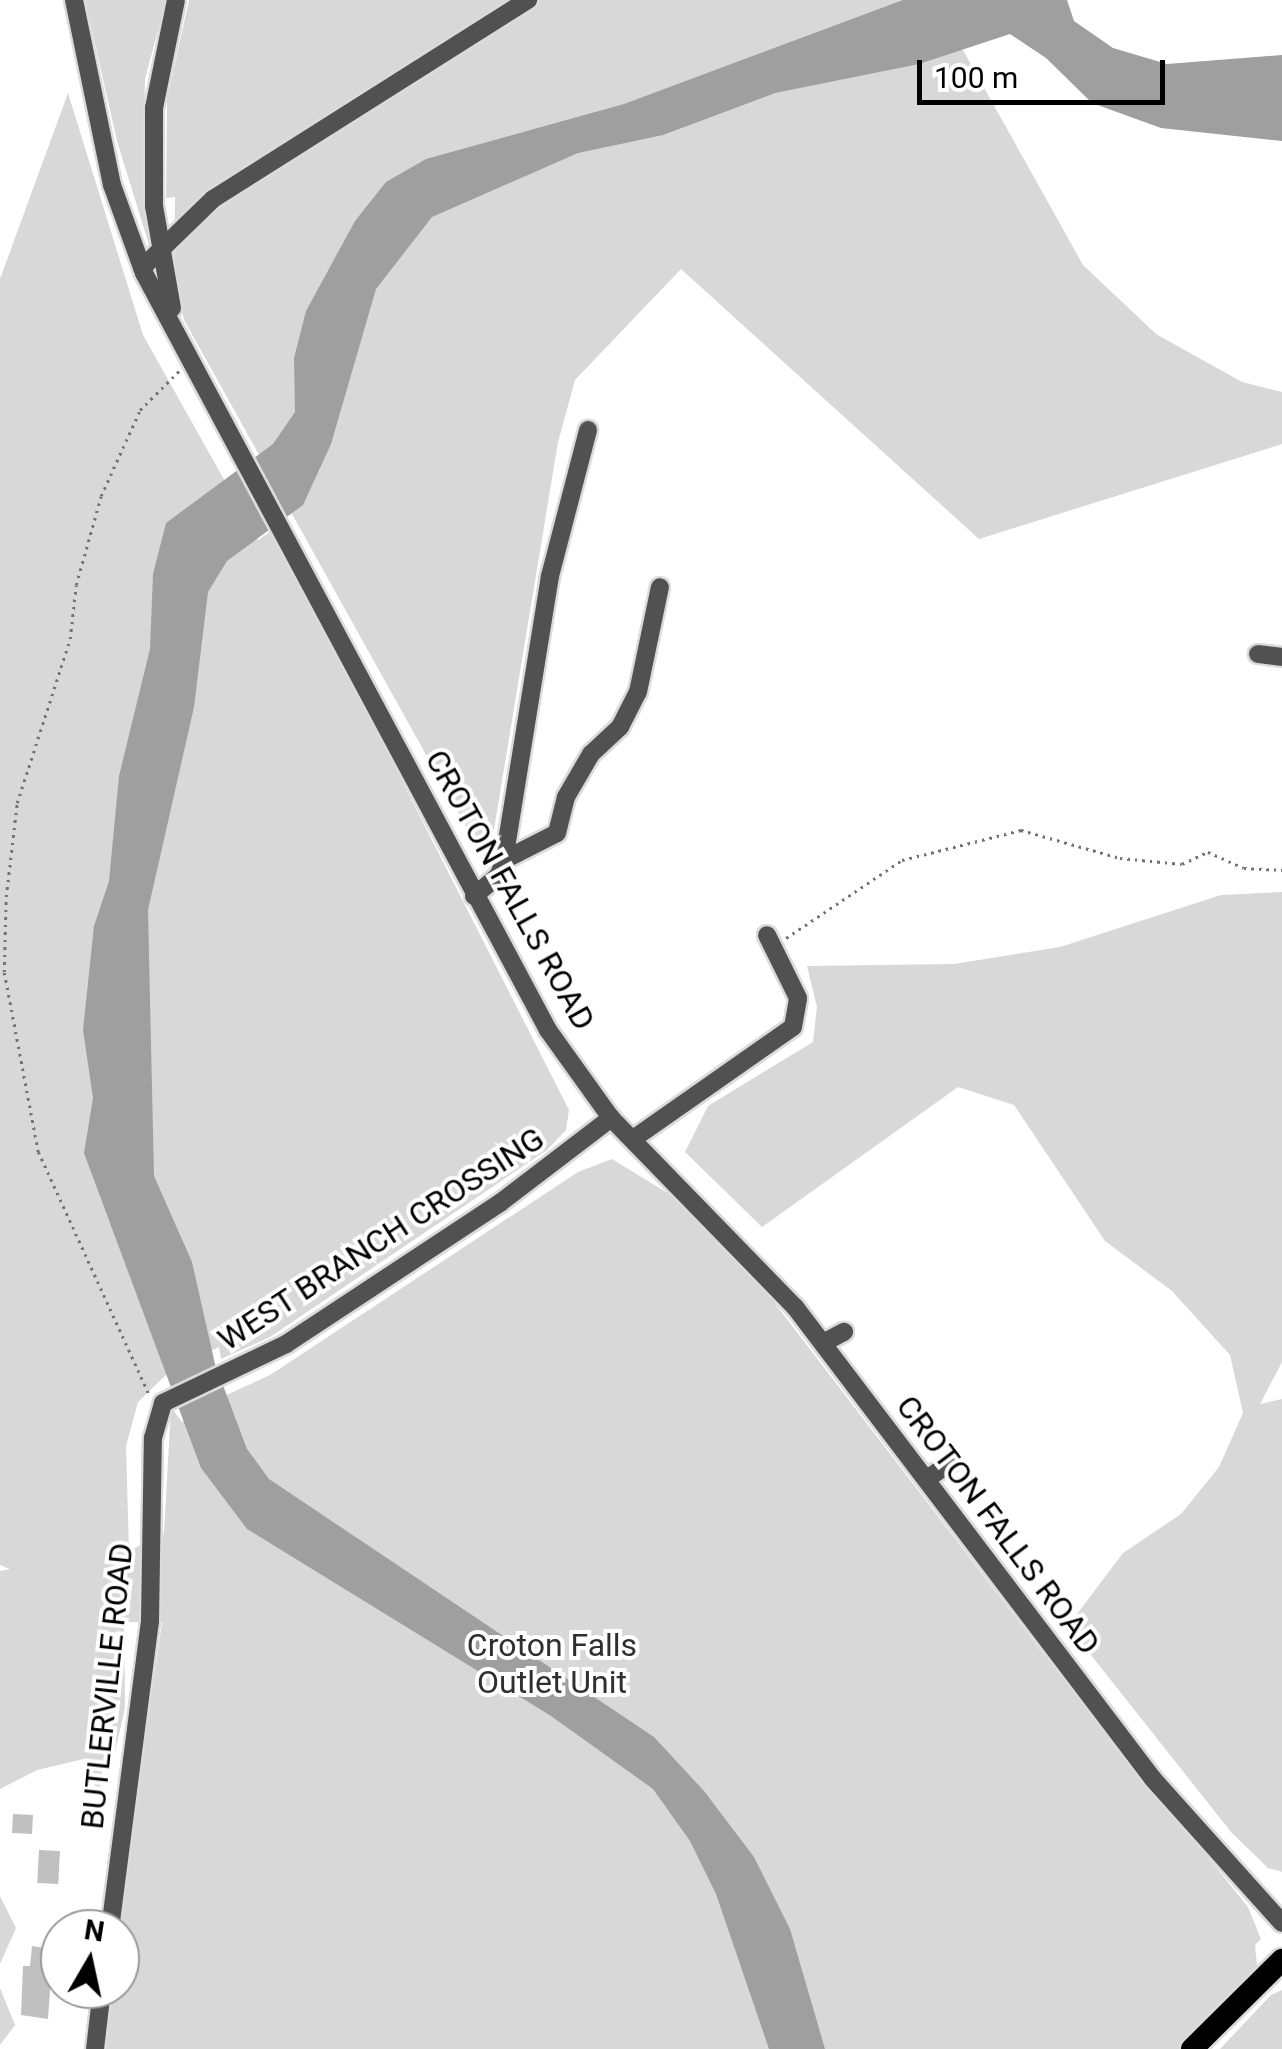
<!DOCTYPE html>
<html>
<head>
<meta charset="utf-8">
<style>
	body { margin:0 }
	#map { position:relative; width:1282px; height:2049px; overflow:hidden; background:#fff; font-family:Roboto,sans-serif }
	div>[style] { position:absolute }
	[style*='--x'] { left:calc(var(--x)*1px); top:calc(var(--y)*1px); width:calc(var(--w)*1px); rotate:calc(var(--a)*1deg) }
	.green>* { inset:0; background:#d8d8d8 }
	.water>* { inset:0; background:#9f9f9f }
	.building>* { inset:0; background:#c0c0c0; transform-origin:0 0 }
	.path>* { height:2.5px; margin-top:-1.25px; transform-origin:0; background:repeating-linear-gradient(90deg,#737373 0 2.5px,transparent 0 7.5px) }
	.roads { filter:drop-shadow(2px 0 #dbdbdb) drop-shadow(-2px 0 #dbdbdb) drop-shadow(0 2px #dbdbdb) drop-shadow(0 -2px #dbdbdb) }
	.minor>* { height:18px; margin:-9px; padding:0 9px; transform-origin:9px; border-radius:9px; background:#515151 }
	.major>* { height:22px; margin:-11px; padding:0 11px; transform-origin:11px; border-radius:11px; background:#000 }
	span { translate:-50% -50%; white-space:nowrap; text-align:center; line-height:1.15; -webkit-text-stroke:8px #fff; paint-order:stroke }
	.street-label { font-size:32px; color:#000 }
	.park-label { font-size:32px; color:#2f2f2f }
	.north { position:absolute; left:40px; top:1909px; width:100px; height:100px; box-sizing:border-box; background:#fff; border:2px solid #999; border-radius:50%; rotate:9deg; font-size:28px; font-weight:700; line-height:40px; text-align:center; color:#000 }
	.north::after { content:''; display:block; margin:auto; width:35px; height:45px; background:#000; clip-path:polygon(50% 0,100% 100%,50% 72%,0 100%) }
	.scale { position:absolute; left:917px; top:60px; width:248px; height:45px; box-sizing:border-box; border:5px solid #000; border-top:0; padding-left:12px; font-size:30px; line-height:35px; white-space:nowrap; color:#000; -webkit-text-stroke:8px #fff; paint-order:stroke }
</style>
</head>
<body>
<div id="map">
	<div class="green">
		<div style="clip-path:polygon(85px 0,166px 0,145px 79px,143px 182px,150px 248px,117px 141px)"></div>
		<div style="clip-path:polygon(189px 0,935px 0,1083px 265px,1156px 334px,1242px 382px,1282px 392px,1282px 444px,979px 539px,681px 269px,575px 380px,558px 442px,488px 866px,184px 320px,174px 276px,175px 197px,166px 198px,167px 100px)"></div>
		<div style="clip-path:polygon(68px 93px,143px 335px,258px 540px,274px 529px,569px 1110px,566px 1130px,547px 1150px,270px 1337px,221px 1359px,219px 1347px,171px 1370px,138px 1402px,126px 1446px,129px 1551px,164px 1533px,171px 1407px,182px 1422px,191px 1411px,270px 1375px,578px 1172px,612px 1159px,674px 1197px,770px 1297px,1045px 1656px,1248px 1907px,1261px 1939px,1255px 1945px,1258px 1974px,1180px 2049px,104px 2049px,111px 1989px,120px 1989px,118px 1929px,162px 1622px,124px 1622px,125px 1708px,115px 1752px,105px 1754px,99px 1796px,84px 1759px,37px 1770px,0 1789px,0 1571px,10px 1569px,0 1565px,0 279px)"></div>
		<div style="clip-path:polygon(1282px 892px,1282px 1362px,1260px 1404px,1282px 1399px,1282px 1872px,1268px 1868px,1231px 1832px,1068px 1626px,1123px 1553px,1181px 1514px,1219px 1467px,1243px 1413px,1230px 1355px,1172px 1291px,1105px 1241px,1014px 1105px,958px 1087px,762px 1227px,685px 1152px,708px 1106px,813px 1042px,817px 1007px,807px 966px,954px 964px,1060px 947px,1221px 895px)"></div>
		<div style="clip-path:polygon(0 1896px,16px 1928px,0 1964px)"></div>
		<div style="clip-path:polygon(0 1988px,15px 2025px,0 2045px)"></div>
		<div style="clip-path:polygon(1282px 1990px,1282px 2049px,1220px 2049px,1271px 1995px)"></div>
	</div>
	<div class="water">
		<div style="clip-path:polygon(903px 0,1067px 0,1074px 21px,1113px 48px,1167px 64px,1282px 55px,1282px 141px,1161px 128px,1092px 103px,1046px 58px,1010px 34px,919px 64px,775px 93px,663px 135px,578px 153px,432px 217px,376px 289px,331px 444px,303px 505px,227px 561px,208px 592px,194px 707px,148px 910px,154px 1176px,192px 1262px,215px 1364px,247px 1449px,269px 1479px,654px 1737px,704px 1791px,754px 1857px,790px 1929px,825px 2049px,769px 2049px,716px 1894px,690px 1841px,653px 1789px,551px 1716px,247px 1529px,201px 1468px,84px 1153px,93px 1098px,83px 1030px,94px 926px,109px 881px,119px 776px,150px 649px,153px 574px,166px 523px,273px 444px,295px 412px,294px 358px,306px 311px,355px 221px,386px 182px,426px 159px,624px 104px)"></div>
	</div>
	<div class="building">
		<div style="left:13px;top:1814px;width:20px;height:19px;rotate:3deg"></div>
		<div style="left:39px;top:1850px;width:21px;height:33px;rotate:3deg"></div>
		<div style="clip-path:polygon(32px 1946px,53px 1949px,48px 2019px,21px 2015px,23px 1966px,30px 1966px)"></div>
	</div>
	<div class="path">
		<div style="--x:786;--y:938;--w:140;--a:-33.9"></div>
		<div style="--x:902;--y:860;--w:123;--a:-14.1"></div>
		<div style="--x:1021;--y:830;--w:103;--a:15.8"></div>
		<div style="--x:1120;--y:858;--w:62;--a:5.5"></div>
		<div style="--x:1182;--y:864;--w:29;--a:-25"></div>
		<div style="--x:1208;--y:852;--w:39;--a:24"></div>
		<div style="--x:1244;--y:868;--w:38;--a:3"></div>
		<div style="--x:148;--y:1393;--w:265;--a:-114.5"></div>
		<div style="--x:38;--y:1152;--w:183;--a:-100.7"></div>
		<div style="--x:4;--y:972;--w:75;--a:-88.5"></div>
		<div style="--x:6;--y:897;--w:95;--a:-83.3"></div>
		<div style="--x:17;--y:803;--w:172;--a:-72.1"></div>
		<div style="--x:70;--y:639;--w:54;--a:-83.7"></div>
		<div style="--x:76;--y:585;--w:92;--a:-74.3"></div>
		<div style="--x:101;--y:496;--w:94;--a:-65.6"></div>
		<div style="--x:140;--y:410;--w:55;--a:-45"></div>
	</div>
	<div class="roads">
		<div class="minor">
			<div style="--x:74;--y:0;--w:189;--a:78.4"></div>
			<div style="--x:112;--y:185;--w:94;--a:70"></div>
			<div style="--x:144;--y:273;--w:858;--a:61.91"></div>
			<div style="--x:548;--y:1030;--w:108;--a:54.4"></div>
			<div style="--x:611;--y:1118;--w:264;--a:45.8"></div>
			<div style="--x:795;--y:1307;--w:592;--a:52.82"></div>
			<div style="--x:1153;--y:1779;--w:193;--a:48.1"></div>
			<div style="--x:142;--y:268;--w:99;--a:-44.2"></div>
			<div style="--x:213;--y:199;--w:373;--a:-32.3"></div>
			<div style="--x:172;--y:308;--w:104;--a:-100"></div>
			<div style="--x:154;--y:206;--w:98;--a:-90"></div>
			<div style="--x:154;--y:108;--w:110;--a:-78.5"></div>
			<div style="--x:1258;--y:654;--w:24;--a:7"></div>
			<div style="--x:504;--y:860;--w:59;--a:-27"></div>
			<div style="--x:557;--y:833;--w:37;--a:-76"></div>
			<div style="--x:566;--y:797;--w:50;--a:-59.8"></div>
			<div style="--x:591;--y:754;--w:40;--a:-43"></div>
			<div style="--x:620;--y:727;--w:39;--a:-63"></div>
			<div style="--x:638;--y:692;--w:107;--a:-78.2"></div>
			<div style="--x:474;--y:896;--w:33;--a:-40"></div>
			<div style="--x:499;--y:875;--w:16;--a:-72"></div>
			<div style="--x:504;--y:860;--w:288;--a:-80.8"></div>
			<div style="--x:550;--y:576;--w:151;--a:-75.4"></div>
			<div style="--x:633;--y:1139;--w:195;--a:-35"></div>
			<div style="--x:793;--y:1027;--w:29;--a:-80"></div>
			<div style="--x:798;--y:998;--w:70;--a:-116.2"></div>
			<div style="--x:823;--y:1343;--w:24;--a:-28"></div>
			<div style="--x:927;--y:1479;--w:32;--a:-35"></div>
			<div style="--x:110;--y:1929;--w:311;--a:-82.6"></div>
			<div style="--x:150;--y:1621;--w:183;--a:-89.1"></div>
			<div style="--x:153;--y:1438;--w:36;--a:-74"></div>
			<div style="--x:163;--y:1403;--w:136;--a:-25.6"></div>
			<div style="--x:286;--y:1344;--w:256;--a:-33.4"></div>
			<div style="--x:500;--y:1203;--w:140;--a:-37.4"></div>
			<div style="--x:95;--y:2049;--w:60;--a:-83.3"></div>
		</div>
		<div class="major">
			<div style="--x:1192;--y:2049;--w:127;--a:-44.7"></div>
		</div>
	</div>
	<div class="street-label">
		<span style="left:510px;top:890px;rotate:61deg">CROTON FALLS ROAD</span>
		<span style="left:381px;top:1239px;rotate:-33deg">WEST BRANCH CROSSING</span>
		<span style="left:998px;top:1525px;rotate:53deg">CROTON FALLS ROAD</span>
		<span style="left:107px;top:1686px;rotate:-84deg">BUTLERVILLE ROAD</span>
	</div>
	<div class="park-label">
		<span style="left:552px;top:1664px">Croton Falls<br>Outlet Unit</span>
	</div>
	<div class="north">N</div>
	<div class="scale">100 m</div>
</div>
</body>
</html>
